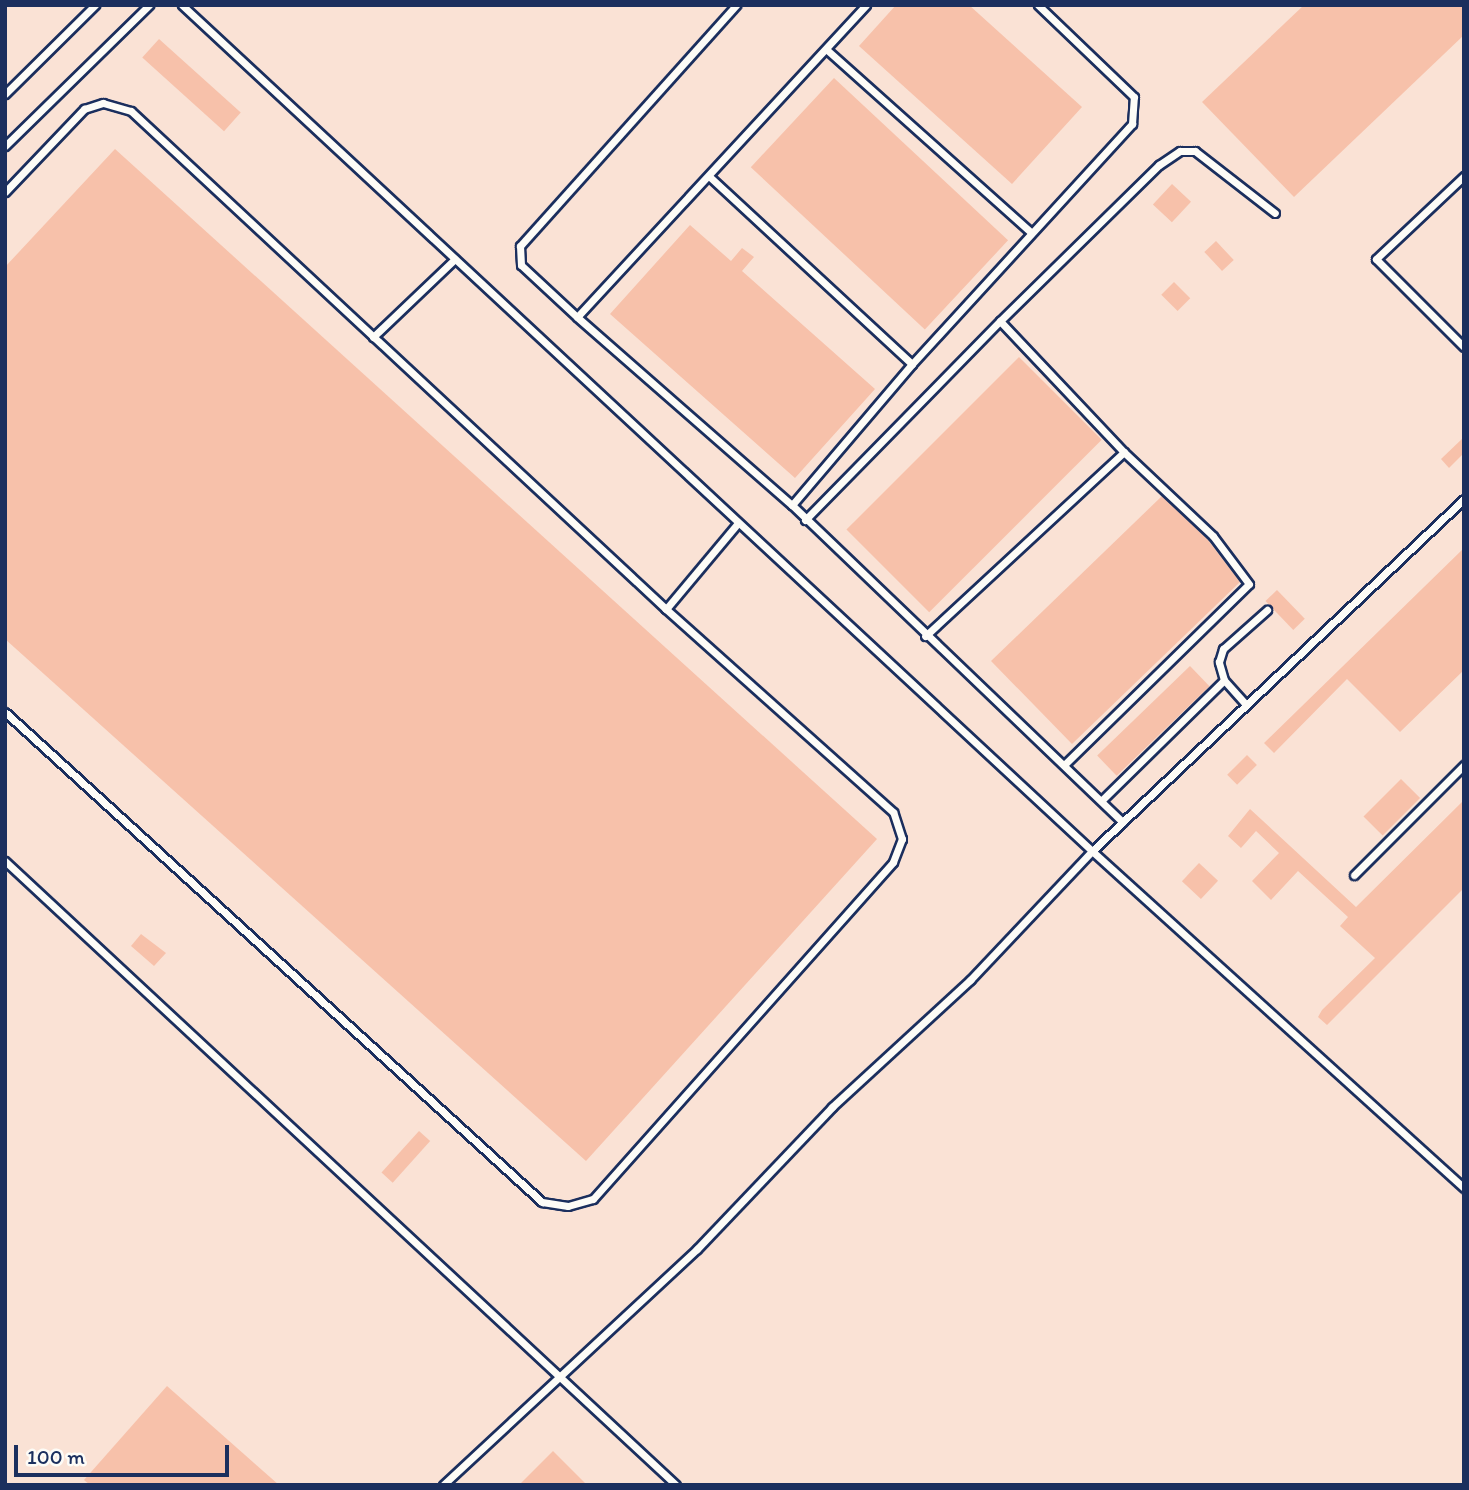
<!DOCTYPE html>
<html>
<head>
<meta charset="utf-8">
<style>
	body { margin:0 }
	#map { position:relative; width:1469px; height:1490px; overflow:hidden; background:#fcf0e8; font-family:Itim,sans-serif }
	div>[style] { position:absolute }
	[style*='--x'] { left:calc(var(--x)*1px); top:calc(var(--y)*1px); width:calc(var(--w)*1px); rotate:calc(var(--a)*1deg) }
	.built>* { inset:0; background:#fae2d5; transform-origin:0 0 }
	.building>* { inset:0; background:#f7c1aa; transform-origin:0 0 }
	.roads { filter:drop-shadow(2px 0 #1b2f5e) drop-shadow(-2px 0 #1b2f5e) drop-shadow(0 2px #1b2f5e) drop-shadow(0 -2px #1b2f5e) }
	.lane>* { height:7px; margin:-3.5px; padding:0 3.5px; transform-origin:3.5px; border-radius:3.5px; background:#fdfcf7 }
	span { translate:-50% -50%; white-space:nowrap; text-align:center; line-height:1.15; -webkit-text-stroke:6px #fdfcf7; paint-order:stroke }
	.frame { position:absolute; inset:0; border:7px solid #1b2f5e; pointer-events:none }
	.scale { position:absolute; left:14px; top:1445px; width:215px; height:32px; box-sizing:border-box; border:4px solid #1b2f5e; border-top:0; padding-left:9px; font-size:21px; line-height:24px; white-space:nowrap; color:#1b2f5e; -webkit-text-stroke:5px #fdfcf7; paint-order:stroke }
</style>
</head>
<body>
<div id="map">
	<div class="built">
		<div style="left:5px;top:5px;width:1459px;height:1480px"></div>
	</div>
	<div class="building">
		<div style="clip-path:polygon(896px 5px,969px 5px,1082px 107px,1012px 184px,859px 46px)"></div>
		<div style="clip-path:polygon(1304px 5px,1464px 5px,1464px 35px,1294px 197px,1202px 102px)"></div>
		<div style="left:159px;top:39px;width:110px;height:25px;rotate:42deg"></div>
		<div style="left:834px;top:78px;width:238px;height:122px;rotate:43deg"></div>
		<div style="clip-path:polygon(115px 149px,877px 839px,586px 1161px,5px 639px,5px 267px)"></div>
		<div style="left:1172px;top:184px;width:26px;height:28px;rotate:43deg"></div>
		<div style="clip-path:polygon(690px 225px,731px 261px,742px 248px,754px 257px,742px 271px,875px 389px,795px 478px,610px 314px)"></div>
		<div style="left:1216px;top:241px;width:26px;height:16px;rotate:47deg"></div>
		<div style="left:1174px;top:282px;width:23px;height:18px;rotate:45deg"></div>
		<div style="left:1019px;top:357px;width:117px;height:244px;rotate:45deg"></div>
		<div style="clip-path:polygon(1464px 437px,1464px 453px,1449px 468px,1441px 459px)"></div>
		<div style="clip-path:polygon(1162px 496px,1208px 540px,1240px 582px,1072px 744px,991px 661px)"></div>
		<div style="clip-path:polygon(1464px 548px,1464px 670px,1400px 732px,1347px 679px,1274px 753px,1264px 743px)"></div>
		<div style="left:1277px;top:590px;width:40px;height:16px;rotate:46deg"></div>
		<div style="left:1190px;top:666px;width:28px;height:129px;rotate:46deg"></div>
		<div style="left:1247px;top:755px;width:14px;height:28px;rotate:45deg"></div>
		<div style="left:1401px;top:779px;width:27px;height:53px;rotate:45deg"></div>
		<div style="clip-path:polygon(1464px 800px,1464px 888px,1327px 1025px,1318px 1017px,1322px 1010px,1375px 958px,1340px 926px,1348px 917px,1298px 871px,1271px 900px,1252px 881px,1279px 853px,1256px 831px,1241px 848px,1228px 836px,1250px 809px,1356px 907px)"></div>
		<div style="left:1199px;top:863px;width:26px;height:25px;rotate:43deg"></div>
		<div style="clip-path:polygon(141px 934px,166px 953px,154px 966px,131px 946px)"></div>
		<div style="left:419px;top:1131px;width:15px;height:56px;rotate:42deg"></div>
		<div style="clip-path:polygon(167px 1386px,279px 1485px,90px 1485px,84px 1480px)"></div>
		<div style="clip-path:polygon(553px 1451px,587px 1485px,519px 1485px)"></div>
	</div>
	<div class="roads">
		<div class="lane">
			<div style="--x:182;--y:5;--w:1243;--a:42.91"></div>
			<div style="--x:1092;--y:851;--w:502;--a:42.17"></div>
			<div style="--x:866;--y:5;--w:425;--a:132.8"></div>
			<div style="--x:577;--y:317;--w:286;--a:41.2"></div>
			<div style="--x:792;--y:505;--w:185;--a:-49.6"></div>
			<div style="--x:912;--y:364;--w:326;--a:-47.5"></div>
			<div style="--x:1132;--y:124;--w:27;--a:-86"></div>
			<div style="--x:1134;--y:97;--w:133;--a:-136.2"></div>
			<div style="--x:826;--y:49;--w:275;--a:41.8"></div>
			<div style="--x:5;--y:94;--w:127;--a:-44.7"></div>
			<div style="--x:5;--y:146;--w:202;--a:-44.4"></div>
			<div style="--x:1464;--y:176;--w:121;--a:136.7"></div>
			<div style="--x:1376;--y:259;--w:124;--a:45"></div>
			<div style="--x:711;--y:178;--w:274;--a:42.8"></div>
			<div style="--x:5;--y:192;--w:115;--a:-46.4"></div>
			<div style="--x:84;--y:109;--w:20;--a:-18"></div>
			<div style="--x:103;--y:103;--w:29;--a:16"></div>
			<div style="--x:131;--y:111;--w:731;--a:42.95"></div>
			<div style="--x:577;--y:317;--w:76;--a:-137.1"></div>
			<div style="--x:521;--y:265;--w:19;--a:-93"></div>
			<div style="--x:520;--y:246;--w:324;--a:-48.1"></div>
			<div style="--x:1000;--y:321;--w:223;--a:-44.5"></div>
			<div style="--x:1159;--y:165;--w:25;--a:-34"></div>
			<div style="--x:1180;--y:151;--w:15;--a:0"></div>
			<div style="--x:1195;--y:151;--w:101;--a:37.8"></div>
			<div style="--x:373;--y:337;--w:113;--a:-43.6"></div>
			<div style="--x:792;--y:505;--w:458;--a:43.8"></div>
			<div style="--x:805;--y:520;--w:279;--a:-45.6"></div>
			<div style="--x:1000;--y:321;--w:180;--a:46.6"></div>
			<div style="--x:1124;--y:452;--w:271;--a:137.2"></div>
			<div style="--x:1224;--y:680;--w:19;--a:-106"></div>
			<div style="--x:1219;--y:662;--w:14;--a:-73"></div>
			<div style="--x:1223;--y:649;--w:59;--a:-41.6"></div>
			<div style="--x:5;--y:712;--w:727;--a:42.38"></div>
			<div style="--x:542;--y:1202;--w:26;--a:9"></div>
			<div style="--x:568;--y:1206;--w:26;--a:-16"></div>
			<div style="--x:593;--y:1199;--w:451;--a:-48.3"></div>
			<div style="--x:893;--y:862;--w:25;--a:-69"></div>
			<div style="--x:902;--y:839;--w:28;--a:-108"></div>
			<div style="--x:893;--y:812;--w:305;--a:-138.2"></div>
			<div style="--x:666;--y:609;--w:112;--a:-50.1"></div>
			<div style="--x:1065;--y:764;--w:257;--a:-44.4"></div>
			<div style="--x:1249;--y:584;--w:60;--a:-126.9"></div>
			<div style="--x:1213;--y:536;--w:122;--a:-136.7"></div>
			<div style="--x:1102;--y:800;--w:171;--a:-44.5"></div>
			<div style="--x:1224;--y:680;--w:31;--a:48"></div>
			<div style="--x:5;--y:861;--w:916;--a:42.92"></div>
			<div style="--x:1354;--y:875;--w:156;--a:-45"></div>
			<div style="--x:443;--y:1485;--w:347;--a:-42.9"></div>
			<div style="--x:697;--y:1249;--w:196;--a:-46.4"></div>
			<div style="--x:832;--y:1107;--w:188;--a:-42.6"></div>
			<div style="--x:970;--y:980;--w:178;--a:-46.6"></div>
			<div style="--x:1092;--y:851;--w:512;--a:-43.42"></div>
		</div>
	</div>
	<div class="frame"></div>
	<div class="scale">100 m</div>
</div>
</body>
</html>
